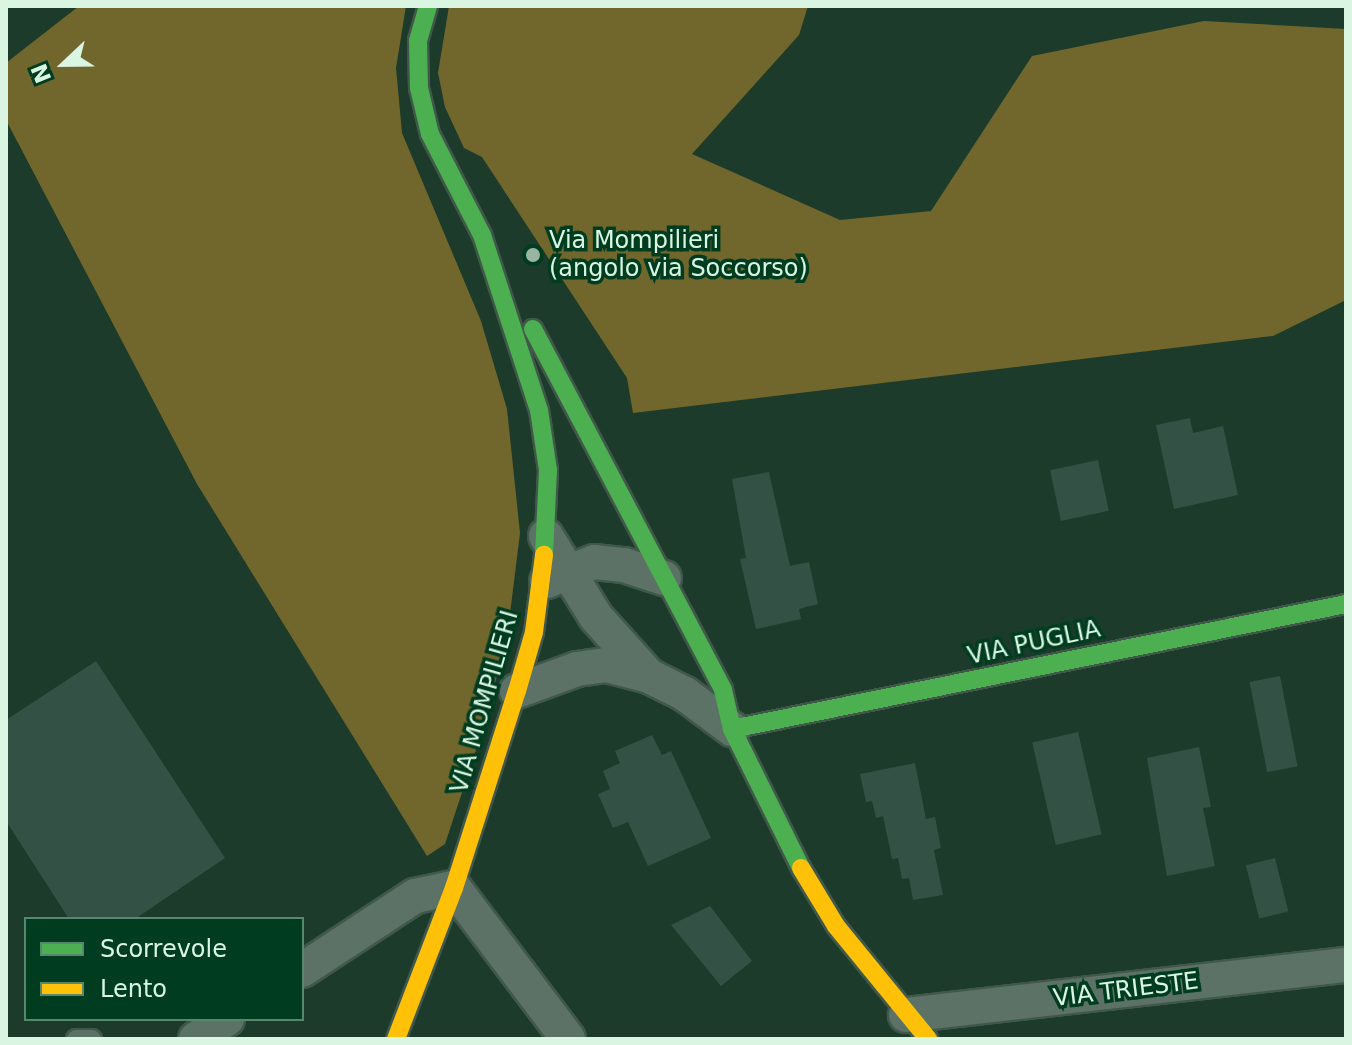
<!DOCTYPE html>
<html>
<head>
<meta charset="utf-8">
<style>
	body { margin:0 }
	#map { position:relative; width:1352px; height:1045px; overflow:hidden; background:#1c3b2b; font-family:"DejaVu Sans",sans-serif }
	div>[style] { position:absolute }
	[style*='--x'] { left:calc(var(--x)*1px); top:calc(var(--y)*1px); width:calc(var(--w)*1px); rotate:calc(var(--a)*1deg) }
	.forest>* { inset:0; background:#71672d }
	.building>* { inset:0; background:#345146; transform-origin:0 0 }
	.roads { filter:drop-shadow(2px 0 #40584a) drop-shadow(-2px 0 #40584a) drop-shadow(0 2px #40584a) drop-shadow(0 -2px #40584a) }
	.lane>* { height:18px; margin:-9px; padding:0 9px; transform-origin:9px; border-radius:9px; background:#5d7266 }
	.street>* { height:34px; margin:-17px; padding:0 17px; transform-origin:17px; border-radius:17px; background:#5d7266 }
	.fast>* { height:18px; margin:-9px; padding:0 9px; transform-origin:9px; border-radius:9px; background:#4caf50 }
	.slow>* { height:18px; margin:-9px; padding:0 9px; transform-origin:9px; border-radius:9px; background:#ffc107 }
	.dots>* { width:22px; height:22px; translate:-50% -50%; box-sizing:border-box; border:4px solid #003d20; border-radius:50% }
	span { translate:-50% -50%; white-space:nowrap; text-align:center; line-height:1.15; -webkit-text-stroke:7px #003d20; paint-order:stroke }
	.poi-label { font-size:24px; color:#daf6e3 }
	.left { translate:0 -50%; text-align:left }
	.street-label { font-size:24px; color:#daf6e3 }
	.frame { position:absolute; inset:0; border:8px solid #daf6e3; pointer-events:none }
	.legend { position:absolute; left:24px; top:917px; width:280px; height:104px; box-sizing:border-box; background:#003d20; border:2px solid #57876e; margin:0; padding:10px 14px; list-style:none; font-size:24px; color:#daf6e3 }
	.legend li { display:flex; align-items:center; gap:16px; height:40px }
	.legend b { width:40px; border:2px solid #57876e }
	.north { position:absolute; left:24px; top:24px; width:80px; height:80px; -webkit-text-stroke:6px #003d20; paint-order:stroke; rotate:248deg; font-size:22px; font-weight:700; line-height:32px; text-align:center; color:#daf6e3 }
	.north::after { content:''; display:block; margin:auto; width:28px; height:36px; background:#daf6e3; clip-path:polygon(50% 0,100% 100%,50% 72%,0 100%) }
</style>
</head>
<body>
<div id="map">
	<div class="forest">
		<div style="clip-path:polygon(79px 6px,406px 6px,396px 68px,402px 133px,481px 321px,507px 409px,520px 533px,507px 638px,482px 732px,445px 844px,427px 856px,197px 484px,6px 120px,6px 63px)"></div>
		<div style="clip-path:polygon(449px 6px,808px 6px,799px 35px,692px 154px,840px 220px,931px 211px,1032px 56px,1204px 21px,1346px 29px,1346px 300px,1273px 336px,633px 413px,627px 378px,482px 157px,464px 148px,445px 107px,438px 73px)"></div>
	</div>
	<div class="building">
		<div style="clip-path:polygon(1190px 418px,1193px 433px,1223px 426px,1238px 495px,1174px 509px,1156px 425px)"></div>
		<div style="left:1098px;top:460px;width:52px;height:49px;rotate:78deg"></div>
		<div style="clip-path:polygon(769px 472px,790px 566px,809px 562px,818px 604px,799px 609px,801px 619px,756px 629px,740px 559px,746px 558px,732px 479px)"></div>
		<div style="clip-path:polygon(96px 661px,225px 858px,135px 919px,69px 919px,6px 821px,6px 720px)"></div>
		<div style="left:1280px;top:676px;width:92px;height:31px;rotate:79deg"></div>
		<div style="left:1078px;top:732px;width:105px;height:47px;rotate:77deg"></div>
		<div style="clip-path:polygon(652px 735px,662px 755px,671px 751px,711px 838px,648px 866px,628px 822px,613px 828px,598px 794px,610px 789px,603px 771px,620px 763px,615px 751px)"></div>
		<div style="clip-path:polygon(1199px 747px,1211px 807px,1203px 808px,1215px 866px,1167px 876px,1147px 758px)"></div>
		<div style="clip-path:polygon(915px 763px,926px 819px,935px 817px,941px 848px,934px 850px,943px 895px,913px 900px,909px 878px,902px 879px,898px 858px,892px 859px,883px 816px,876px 818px,872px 801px,866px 802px,860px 774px)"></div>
		<div style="left:1275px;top:858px;width:55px;height:30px;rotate:76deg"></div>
		<div style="clip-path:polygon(710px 906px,752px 961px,721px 986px,671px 925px)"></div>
	</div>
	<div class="roads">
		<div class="lane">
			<div style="--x:76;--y:1039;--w:16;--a:0"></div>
		</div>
		<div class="street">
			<div style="--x:546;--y:536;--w:95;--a:58.3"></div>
			<div style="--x:596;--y:617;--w:79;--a:48.1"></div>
			<div style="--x:547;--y:581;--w:51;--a:-22"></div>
			<div style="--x:594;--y:562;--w:30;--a:6"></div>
			<div style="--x:624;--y:565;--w:42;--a:18"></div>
			<div style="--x:517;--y:691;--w:64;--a:-20.1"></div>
			<div style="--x:577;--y:669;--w:30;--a:-8"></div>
			<div style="--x:607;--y:665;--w:43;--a:14.7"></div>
			<div style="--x:649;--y:676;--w:40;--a:26.6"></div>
			<div style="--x:685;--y:694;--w:59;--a:36.7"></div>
			<div style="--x:302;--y:970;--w:135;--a:-33.2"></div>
			<div style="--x:415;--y:896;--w:40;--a:-12"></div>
			<div style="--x:454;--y:888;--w:189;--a:52.9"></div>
			<div style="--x:906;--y:1015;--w:443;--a:-6.5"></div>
			<div style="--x:196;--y:1039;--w:37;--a:-33"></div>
		</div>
		<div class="fast">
			<div style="--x:428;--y:6;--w:36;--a:106"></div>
			<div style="--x:418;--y:41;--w:47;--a:88.8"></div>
			<div style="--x:419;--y:88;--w:47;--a:76.6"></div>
			<div style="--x:430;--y:134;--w:114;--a:62.8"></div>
			<div style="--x:482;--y:235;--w:184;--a:72"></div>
			<div style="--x:539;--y:410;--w:61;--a:81.5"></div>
			<div style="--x:548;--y:470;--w:85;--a:92.7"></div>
			<div style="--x:533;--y:329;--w:408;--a:62.2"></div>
			<div style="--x:723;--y:690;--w:40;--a:77"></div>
			<div style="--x:732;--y:729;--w:155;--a:63.6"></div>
			<div style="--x:732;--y:729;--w:627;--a:-11.51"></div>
		</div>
		<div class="slow">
			<div style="--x:801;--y:868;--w:68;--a:58.9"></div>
			<div style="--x:836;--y:926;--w:146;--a:50.8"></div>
			<div style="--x:396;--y:1039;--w:162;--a:-69"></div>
			<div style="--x:454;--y:888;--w:207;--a:-72.3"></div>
			<div style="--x:517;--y:691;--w:61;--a:-73.9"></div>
			<div style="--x:534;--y:632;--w:78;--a:-82.6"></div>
		</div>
	</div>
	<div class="dots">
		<div style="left:533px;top:255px;background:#98b5a3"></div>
	</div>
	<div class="poi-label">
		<span class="left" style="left:549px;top:255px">Via Mompilieri<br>(angolo via Soccorso)</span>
	</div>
	<div class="street-label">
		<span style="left:1034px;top:643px;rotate:-12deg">VIA PUGLIA</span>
		<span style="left:485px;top:702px;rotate:-74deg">VIA MOMPILIERI</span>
		<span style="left:1126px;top:990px;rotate:-7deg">VIA TRIESTE</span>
	</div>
	<div class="frame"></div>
	<ul class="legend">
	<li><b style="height:10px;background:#4caf50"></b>Scorrevole</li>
	<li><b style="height:10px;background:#ffc107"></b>Lento</li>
	</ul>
	<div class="north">N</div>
</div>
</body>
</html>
